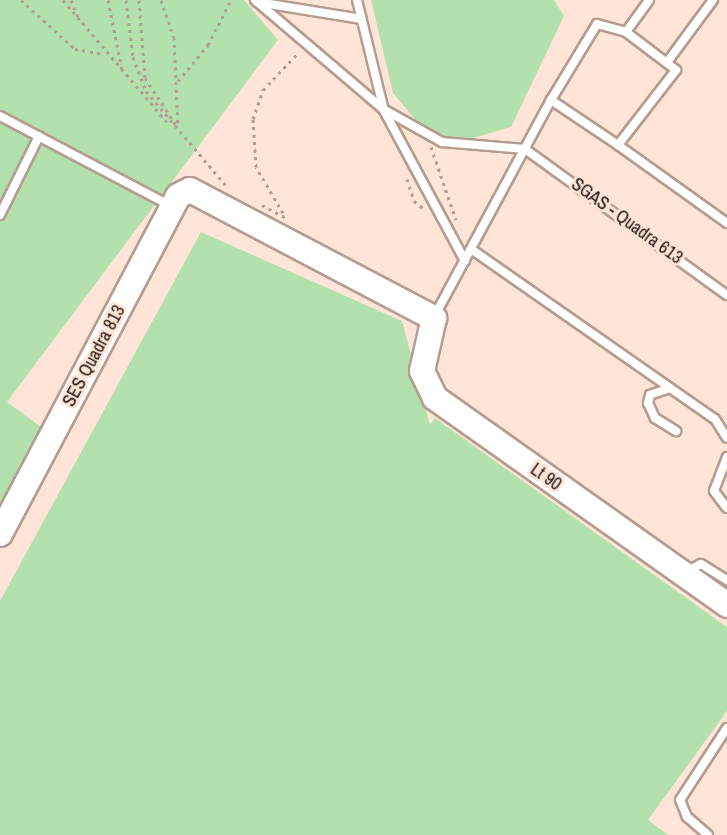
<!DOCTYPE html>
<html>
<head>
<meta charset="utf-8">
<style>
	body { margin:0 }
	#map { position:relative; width:727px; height:835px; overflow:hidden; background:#ffe5d7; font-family:"Archivo Narrow",sans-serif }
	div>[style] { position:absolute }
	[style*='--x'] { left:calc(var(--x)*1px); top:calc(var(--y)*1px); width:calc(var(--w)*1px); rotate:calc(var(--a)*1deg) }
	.green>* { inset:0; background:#b3e1ae }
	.path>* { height:3px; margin-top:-1.5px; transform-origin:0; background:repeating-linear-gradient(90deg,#b19d92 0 3px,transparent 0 7.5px) }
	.roads { filter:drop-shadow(2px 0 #b49d90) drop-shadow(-2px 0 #b49d90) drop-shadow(0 2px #b49d90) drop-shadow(0 -2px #b49d90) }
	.lane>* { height:8px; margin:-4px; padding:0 4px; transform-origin:4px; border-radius:4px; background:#fff }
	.secondary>* { height:24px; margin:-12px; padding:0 12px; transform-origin:12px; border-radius:12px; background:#fff }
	span { translate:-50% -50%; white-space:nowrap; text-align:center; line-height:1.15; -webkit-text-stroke:6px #ffe5d7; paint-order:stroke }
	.street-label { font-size:18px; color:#1e1510 }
</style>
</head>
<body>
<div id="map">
	<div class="green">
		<div style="clip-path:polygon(0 0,244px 0,278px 40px,7px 402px,41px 427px,0 505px)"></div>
		<div style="clip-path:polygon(371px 0,554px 0,564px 16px,511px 127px,456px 143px,429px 136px,393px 93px)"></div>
		<div style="clip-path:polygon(201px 232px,402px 321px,430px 425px,435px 418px,727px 627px,727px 711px,648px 820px,668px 835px,0 835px,0 601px)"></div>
	</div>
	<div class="path">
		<div style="--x:21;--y:0;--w:73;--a:42.2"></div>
		<div style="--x:75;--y:49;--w:29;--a:10"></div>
		<div style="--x:63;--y:0;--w:160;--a:49.6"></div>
		<div style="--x:71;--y:0;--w:22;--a:68"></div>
		<div style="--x:108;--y:0;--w:71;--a:78.7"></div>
		<div style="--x:126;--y:0;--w:57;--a:83"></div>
		<div style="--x:133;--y:57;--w:36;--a:69"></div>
		<div style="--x:146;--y:91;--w:126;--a:49.8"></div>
		<div style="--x:139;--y:0;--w:78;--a:85.6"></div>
		<div style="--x:145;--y:78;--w:60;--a:56.6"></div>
		<div style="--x:161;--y:0;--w:39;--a:71"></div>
		<div style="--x:174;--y:37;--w:90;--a:87.5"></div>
		<div style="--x:178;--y:81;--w:47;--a:-50.2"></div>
		<div style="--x:208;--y:45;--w:51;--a:-62.9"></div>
		<div style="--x:431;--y:147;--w:77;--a:71.1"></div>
		<div style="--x:407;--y:179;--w:23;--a:72"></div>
		<div style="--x:414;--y:201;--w:11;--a:38"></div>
		<div style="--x:262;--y:205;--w:26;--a:28"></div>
		<div style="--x:283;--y:213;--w:53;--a:-120.4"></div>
		<div style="--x:256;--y:167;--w:48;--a:-93.6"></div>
		<div style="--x:253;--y:119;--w:31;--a:-71"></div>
		<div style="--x:263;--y:90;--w:52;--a:-46.5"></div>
	</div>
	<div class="roads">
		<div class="lane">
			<div style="--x:255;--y:0;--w:168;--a:40.4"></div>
			<div style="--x:357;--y:0;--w:110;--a:76.3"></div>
			<div style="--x:257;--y:2;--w:106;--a:9.2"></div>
			<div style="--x:626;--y:32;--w:39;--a:-54"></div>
			<div style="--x:668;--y:61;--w:76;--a:-53.6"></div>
			<div style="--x:0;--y:116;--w:191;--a:27.8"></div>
			<div style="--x:618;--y:145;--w:134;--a:35.6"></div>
			<div style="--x:525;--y:149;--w:249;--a:35.9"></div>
			<div style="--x:0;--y:215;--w:88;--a:-63.7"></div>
			<div style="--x:471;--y:249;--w:297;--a:34.9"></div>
			<div style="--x:715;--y:419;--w:22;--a:58"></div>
			<div style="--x:465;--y:261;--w:173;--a:-118.3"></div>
			<div style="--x:383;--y:109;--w:68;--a:29.2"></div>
			<div style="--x:442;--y:142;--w:83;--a:4.8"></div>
			<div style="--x:434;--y:317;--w:247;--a:-61.7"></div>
			<div style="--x:551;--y:100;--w:89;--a:-58.8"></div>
			<div style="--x:597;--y:24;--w:30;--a:15"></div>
			<div style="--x:626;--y:32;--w:63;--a:37.2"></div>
			<div style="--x:676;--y:70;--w:95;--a:127.7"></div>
			<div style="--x:618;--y:145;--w:81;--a:-146.1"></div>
			<div style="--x:670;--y:388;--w:21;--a:161"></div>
			<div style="--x:650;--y:395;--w:8;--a:104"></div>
			<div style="--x:648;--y:403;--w:17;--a:65"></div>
			<div style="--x:655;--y:418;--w:25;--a:32"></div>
			<div style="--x:727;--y:457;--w:36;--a:111"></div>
			<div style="--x:714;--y:491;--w:21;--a:53"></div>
			<div style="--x:684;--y:573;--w:19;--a:-28"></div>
			<div style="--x:701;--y:564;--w:31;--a:32"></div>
			<div style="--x:708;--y:835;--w:28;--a:-139"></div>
			<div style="--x:687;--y:817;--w:18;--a:-112"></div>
			<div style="--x:680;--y:800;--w:86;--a:-56.9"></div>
		</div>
		<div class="secondary">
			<div style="--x:0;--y:534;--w:382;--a:-62.2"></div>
			<div style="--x:178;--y:196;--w:13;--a:-27"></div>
			<div style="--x:190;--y:190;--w:276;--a:27.7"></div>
			<div style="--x:434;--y:318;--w:54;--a:102.8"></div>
			<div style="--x:422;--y:371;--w:30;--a:64"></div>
			<div style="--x:435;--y:398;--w:358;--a:35.3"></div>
		</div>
	</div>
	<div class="street-label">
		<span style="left:627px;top:221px;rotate:36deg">SGAS - Quadra 613</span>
		<span style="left:94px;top:356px;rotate:-62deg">SES Quadra 813</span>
		<span style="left:546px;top:477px;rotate:35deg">Lt 90</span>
	</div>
</div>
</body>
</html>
